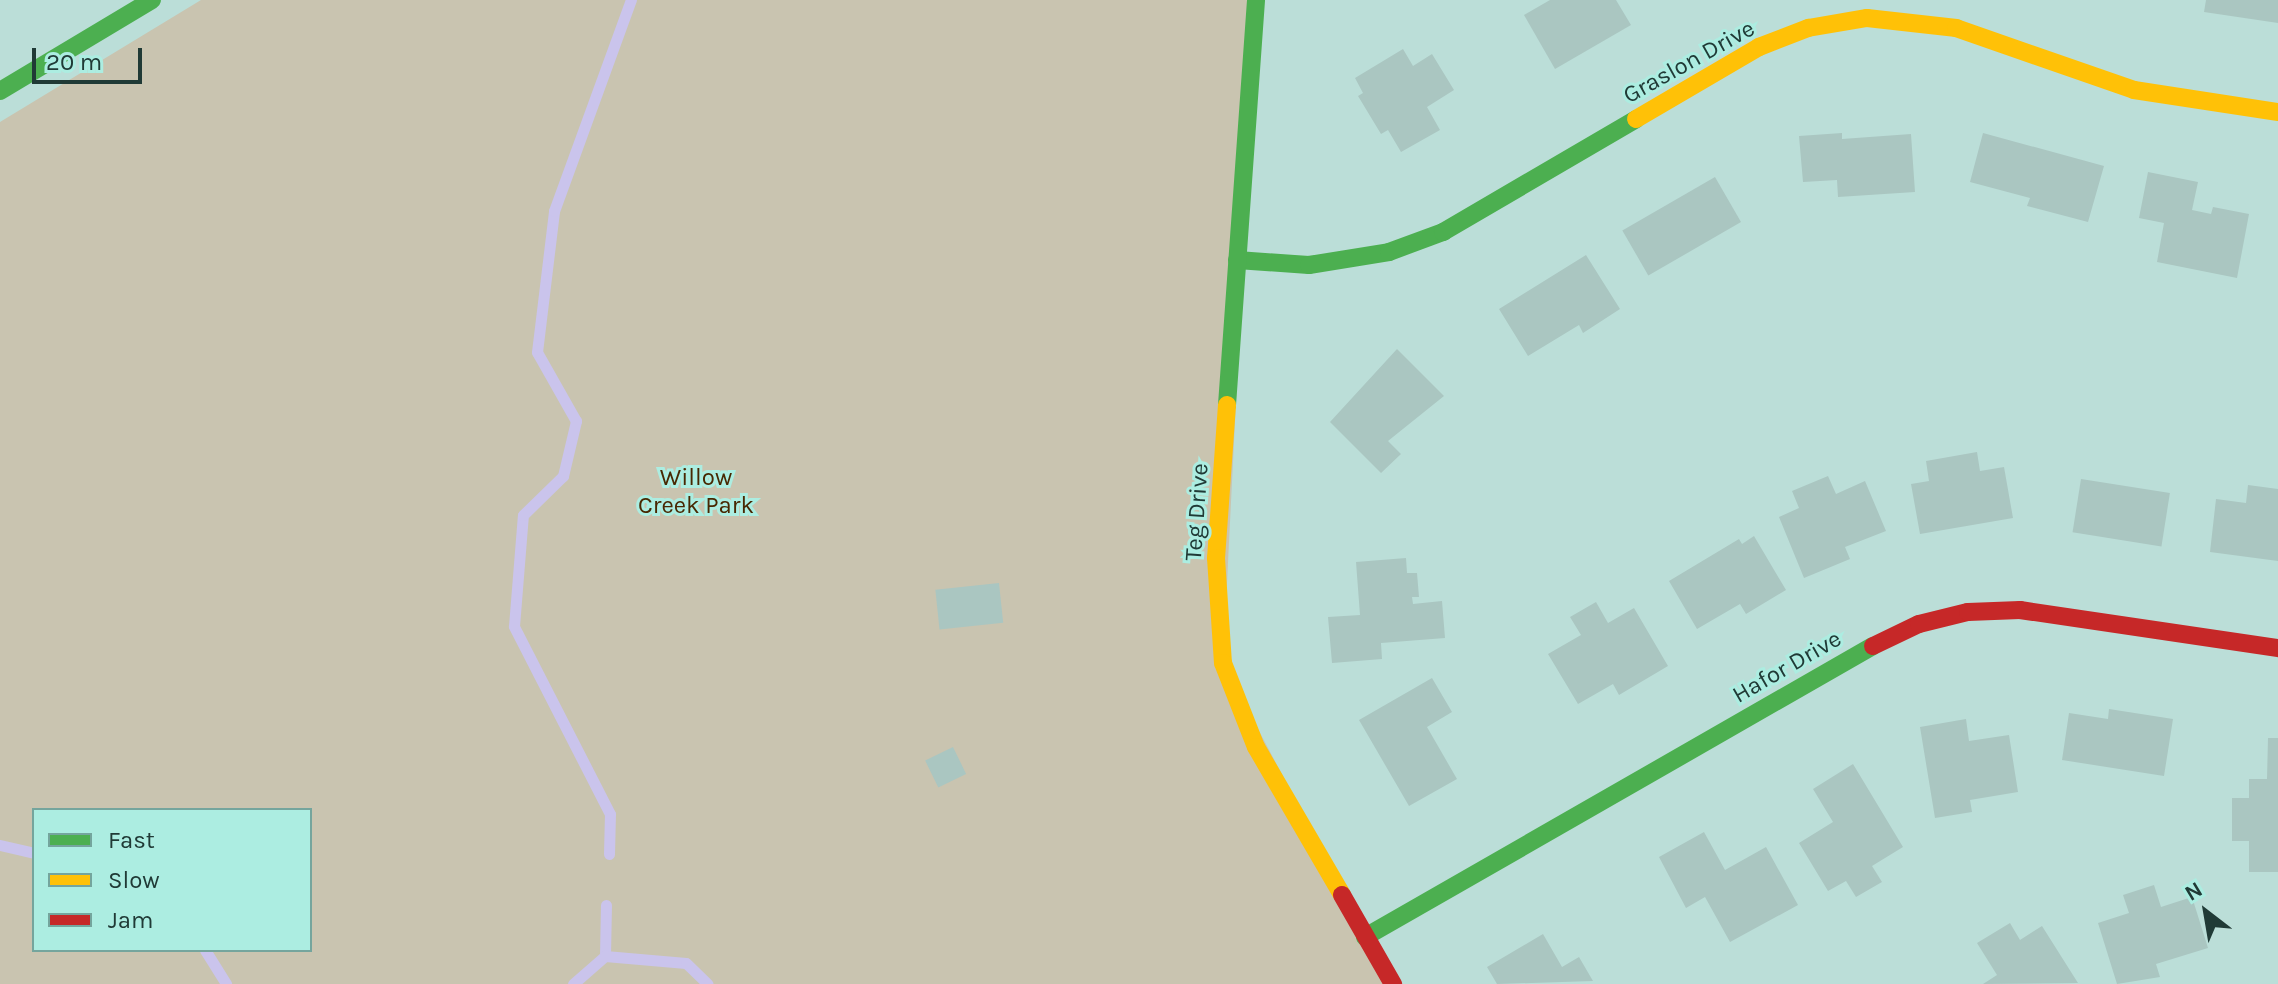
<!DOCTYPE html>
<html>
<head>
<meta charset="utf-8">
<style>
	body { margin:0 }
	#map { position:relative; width:2278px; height:984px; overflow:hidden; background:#bbded8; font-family:Karla,sans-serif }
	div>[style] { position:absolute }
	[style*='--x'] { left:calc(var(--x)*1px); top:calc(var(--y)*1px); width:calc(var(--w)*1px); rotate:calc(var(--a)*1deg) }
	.green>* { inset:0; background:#c9c4b0 }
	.stream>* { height:11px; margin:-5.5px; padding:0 5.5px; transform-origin:5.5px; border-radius:5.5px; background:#cac4ec }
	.building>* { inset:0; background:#aac6c1; transform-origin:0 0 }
	.fast>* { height:18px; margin:-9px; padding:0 9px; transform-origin:9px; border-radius:9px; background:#4caf50 }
	.slow>* { height:18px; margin:-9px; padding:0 9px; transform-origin:9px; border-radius:9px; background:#ffc107 }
	.jam>* { height:18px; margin:-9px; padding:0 9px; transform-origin:9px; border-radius:9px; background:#c62828 }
	span { translate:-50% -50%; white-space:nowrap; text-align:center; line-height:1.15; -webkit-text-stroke:6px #acede1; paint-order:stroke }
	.street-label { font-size:24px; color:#203a36 }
	.park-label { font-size:24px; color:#482702 }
	.legend { position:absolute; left:32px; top:808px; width:280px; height:144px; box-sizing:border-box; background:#acede1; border:2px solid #74a59d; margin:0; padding:10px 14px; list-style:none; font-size:24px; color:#203a36 }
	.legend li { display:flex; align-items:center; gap:16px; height:40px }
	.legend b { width:40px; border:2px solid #74a59d }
	.north { position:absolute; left:2166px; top:872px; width:80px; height:80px; -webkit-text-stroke:6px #acede1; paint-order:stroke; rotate:329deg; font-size:22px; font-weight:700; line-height:32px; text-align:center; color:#203a36 }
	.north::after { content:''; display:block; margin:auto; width:28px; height:36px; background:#203a36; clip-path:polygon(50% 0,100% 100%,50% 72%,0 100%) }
	.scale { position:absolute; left:32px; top:48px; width:110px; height:36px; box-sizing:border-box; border:4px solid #203a36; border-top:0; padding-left:10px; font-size:24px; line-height:28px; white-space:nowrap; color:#203a36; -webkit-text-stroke:6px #acede1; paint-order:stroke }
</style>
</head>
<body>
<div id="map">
	<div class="green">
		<div style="clip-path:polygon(evenodd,201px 0,1256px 0,1223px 663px,1393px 984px,0 984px,0 122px,201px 0,34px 810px,310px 810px,310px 950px,34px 950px,34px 810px)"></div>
	</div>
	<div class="stream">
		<div style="--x:0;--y:845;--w:35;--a:13"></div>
		<div style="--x:609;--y:854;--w:40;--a:-88.6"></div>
		<div style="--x:610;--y:814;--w:211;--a:-117.1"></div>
		<div style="--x:514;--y:626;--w:111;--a:-85.4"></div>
		<div style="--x:523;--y:515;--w:56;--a:-44.3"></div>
		<div style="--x:563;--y:476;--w:57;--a:-76.7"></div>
		<div style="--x:576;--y:421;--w:79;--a:-119.5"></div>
		<div style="--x:537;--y:352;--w:142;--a:-83.1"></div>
		<div style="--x:554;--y:211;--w:225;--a:-70"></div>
		<div style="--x:205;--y:950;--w:40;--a:58"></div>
		<div style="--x:605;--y:956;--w:51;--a:-88.9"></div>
		<div style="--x:573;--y:984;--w:43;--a:-41.2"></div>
		<div style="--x:605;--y:956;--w:81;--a:4.9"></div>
		<div style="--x:686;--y:963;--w:30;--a:44"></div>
	</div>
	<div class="building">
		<div style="clip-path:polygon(1550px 0,1616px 0,1631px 25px,1555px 69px,1524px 15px)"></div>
		<div style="clip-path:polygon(2206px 0,2278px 0,2278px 23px,2204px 12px)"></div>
		<div style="clip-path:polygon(1403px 49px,1413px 66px,1432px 54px,1454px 90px,1427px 107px,1440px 130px,1401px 152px,1388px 130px,1381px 134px,1358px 96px,1363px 93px,1355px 78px)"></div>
		<div style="clip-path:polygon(1842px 133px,1842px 139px,1911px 134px,1915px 192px,1838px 197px,1837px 180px,1803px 182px,1799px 136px)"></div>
		<div style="clip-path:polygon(1983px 133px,2104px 166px,2088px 222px,2027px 206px,2030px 198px,1970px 182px)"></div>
		<div style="clip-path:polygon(2148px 172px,2198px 182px,2192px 210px,2211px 214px,2213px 207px,2249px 214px,2237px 278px,2157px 262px,2164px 223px,2139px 218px)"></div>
		<div style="left:1715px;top:177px;width:52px;height:107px;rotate:60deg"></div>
		<div style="clip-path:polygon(1586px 255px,1620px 309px,1583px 333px,1579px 325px,1528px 356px,1499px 309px)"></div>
		<div style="clip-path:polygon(1397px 349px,1444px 396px,1388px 441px,1401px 454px,1381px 473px,1330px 422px)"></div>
		<div style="clip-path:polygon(1977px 452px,1980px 471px,2004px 467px,2013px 518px,1920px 534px,1911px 484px,1929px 481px,1926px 461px)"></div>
		<div style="clip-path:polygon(1828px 476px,1836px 494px,1865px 481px,1886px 531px,1845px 547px,1850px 559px,1804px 578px,1779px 517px,1799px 508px,1792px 491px)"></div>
		<div style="left:2081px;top:479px;width:90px;height:54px;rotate:9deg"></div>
		<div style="clip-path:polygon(2248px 485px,2278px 489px,2278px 561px,2210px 552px,2216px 499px,2246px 503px)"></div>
		<div style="clip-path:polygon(1754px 536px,1786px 590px,1746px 614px,1740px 604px,1697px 629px,1669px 581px,1739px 539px,1742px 544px)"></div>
		<div style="clip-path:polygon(1406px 558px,1407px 573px,1417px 573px,1419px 597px,1412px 597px,1413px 604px,1442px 601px,1445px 638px,1381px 643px,1382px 659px,1332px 663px,1328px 617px,1360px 615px,1356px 562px)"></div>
		<div style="left:999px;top:583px;width:40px;height:64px;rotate:84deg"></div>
		<div style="clip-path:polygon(1596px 602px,1608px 623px,1634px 608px,1668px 666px,1619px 695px,1613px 684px,1578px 704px,1548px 654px,1581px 635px,1570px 617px)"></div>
		<div style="clip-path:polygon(1432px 678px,1452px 712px,1427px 727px,1457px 779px,1409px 806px,1359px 720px)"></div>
		<div style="clip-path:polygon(2109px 709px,2173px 719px,2164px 776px,2062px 760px,2069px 713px,2108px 719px)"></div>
		<div style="clip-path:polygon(1966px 719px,1969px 741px,2009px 735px,2018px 792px,1970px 800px,1972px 812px,1935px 818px,1920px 727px)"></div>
		<div style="clip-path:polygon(2268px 738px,2278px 738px,2278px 872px,2249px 872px,2249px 841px,2232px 841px,2232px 798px,2249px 798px,2249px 779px,2267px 779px)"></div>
		<div style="left:953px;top:747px;width:30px;height:31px;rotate:64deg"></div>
		<div style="clip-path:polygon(1853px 764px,1903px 847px,1872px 866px,1882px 882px,1856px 897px,1846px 881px,1828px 891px,1799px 843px,1833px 822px,1813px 789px)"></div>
		<div style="clip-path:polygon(1704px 832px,1725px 870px,1766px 847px,1798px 905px,1730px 942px,1705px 897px,1686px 908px,1659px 857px)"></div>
		<div style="clip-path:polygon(2154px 885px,2161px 907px,2192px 897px,2208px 948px,2156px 964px,2160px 977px,2117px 984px,2098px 923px,2129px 913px,2123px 895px)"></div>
		<div style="clip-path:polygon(2010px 923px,2020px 940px,2042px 926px,2078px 983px,1983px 984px,1997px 975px,1977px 943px)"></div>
		<div style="clip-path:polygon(1543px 934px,1562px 967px,1579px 957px,1593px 981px,1497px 984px,1487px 967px)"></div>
	</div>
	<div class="fast">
		<div style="--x:0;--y:91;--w:177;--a:-30.9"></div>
		<div style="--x:1237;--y:260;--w:72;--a:4"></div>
		<div style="--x:1309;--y:265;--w:81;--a:-9.2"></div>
		<div style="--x:1389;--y:252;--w:58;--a:-20.3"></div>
		<div style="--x:1443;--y:232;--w:224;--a:-30.3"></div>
		<div style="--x:1227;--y:405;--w:406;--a:-85.9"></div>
		<div style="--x:1365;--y:937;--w:585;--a:-29.81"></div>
	</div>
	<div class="slow">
		<div style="--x:1636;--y:119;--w:143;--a:-30.3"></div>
		<div style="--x:1759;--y:47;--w:53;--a:-21.2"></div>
		<div style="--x:1808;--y:28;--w:60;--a:-9.6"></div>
		<div style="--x:1867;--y:18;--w:90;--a:6.4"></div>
		<div style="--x:1956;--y:28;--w:188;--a:19.2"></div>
		<div style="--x:2134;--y:90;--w:146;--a:8.7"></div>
		<div style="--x:1227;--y:405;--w:153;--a:94.1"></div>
		<div style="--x:1216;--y:558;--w:105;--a:86.2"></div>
		<div style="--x:1223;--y:663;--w:90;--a:68.6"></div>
		<div style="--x:1256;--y:747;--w:171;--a:59.8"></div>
	</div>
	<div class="jam">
		<div style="--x:1873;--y:646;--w:51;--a:-25.6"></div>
		<div style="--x:1919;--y:624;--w:50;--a:-13.8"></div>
		<div style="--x:1968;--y:612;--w:52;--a:-2.2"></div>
		<div style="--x:2020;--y:610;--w:261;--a:8.4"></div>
		<div style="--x:1342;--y:895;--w:103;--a:60.2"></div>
	</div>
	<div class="street-label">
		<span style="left:1689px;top:62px;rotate:-29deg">Graslon Drive</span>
		<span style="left:1197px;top:512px;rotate:-86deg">Teg Drive</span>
		<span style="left:1787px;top:667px;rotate:-30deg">Hafor Drive</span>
	</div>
	<div class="park-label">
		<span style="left:696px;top:492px">Willow<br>Creek Park</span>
	</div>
	<ul class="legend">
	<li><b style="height:10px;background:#4caf50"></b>Fast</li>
	<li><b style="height:10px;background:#ffc107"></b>Slow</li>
	<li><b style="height:10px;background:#c62828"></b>Jam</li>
	</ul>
	<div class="north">N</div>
	<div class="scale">20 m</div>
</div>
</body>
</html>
